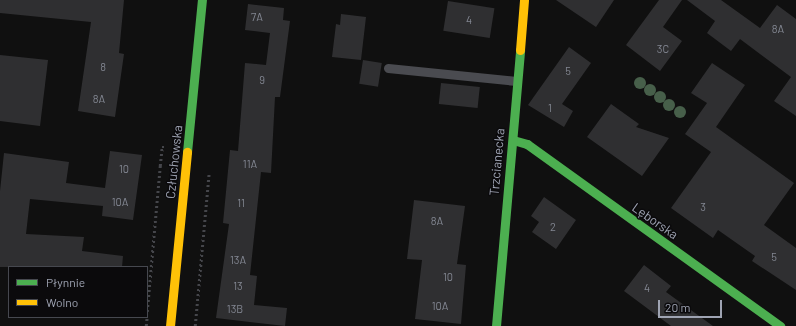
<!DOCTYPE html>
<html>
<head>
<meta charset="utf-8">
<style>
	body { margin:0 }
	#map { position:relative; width:796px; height:326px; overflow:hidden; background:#101010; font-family:Barlow,sans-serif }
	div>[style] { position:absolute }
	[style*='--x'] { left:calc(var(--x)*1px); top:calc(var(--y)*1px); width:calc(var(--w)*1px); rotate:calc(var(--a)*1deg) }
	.building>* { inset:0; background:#2f2f31; transform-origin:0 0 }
	.path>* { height:2.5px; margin-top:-1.25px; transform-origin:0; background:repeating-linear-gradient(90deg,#45464b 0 2px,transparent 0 5px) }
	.lane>* { height:9px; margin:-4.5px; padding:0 4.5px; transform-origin:4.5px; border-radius:4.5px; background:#4a4b50 }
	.fast>* { height:9px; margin:-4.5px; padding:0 4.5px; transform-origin:4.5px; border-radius:4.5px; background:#4caf50 }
	.slow>* { height:9px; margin:-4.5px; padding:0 4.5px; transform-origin:4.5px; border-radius:4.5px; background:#ffc107 }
	.trees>* { width:12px; height:12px; margin:-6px; border-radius:50%; background:#475f4a }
	span { translate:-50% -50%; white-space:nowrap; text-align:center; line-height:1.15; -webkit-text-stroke:3px #0b0a0c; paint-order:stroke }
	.number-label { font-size:11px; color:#838792 }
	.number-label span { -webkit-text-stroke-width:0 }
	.street-label { font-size:13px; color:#9fa4b3 }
	.legend { position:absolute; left:8px; top:266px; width:140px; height:52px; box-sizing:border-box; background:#0b0a0c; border:1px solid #46484f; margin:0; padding:5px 7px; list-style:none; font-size:12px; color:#9fa4b3 }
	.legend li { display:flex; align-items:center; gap:8px; height:20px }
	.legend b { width:20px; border:1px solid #46484f }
	.scale { position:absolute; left:658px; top:300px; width:64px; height:18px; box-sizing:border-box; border:2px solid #9fa4b3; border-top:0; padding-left:5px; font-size:12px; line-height:14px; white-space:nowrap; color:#9fa4b3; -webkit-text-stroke:3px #0b0a0c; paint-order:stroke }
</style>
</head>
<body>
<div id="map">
	<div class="building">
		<div style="clip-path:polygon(0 0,124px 0,119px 53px,124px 54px,115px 117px,78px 111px,91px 22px,0 13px)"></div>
		<div style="clip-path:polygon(556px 0,614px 0,596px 27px)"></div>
		<div style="clip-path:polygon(659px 0,682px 0,663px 27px,682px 41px,660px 71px,626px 45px)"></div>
		<div style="clip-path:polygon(687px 0,721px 0,760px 28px,777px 5px,796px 19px,796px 116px,774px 101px,791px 77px,740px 39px,731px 51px,707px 33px,715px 21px)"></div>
		<div style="left:448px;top:1px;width:47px;height:30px;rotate:9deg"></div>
		<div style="clip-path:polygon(248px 4px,284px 8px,283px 20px,290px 21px,280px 97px,275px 97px,271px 173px,261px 172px,250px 275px,257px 276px,254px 305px,287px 308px,285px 326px,216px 318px,229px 224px,223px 223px,230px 150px,238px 151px,245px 63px,266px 65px,270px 33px,245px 30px)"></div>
		<div style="clip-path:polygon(341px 14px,366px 17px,361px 60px,332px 57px,336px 24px,340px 25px)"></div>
		<div style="clip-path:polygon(569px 47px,591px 63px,562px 104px,573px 111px,564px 127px,528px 105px)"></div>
		<div style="clip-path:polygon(0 55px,48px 60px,40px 126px,0 121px)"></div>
		<div style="left:363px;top:60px;width:19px;height:24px;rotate:9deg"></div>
		<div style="clip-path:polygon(712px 63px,745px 85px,716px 127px,794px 183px,764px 225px,796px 248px,796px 290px,752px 261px,755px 256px,718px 230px,713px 238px,671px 208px,711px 152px,685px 134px,707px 103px,691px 93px)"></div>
		<div style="left:441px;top:83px;width:39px;height:21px;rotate:6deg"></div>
		<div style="clip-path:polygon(611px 104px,639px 124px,636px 127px,669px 138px,642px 176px,587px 137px)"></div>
		<div style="clip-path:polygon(110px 151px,142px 155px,133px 220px,102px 216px,103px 206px,30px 199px,26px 234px,84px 237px,82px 251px,123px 256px,122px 267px,0 267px,0 191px,4px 153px,69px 162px,66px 183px,105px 188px)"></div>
		<div style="clip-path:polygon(544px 197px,576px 220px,556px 249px,532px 232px,539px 222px,531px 216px)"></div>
		<div style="clip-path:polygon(414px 200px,465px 206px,457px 264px,466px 265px,461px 324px,415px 319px,422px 260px,407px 259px)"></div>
		<div style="clip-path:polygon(644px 265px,671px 286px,666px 292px,713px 326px,671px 326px,624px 291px)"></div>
	</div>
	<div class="path">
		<div style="--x:147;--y:312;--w:147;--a:-84.9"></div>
		<div style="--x:160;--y:166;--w:19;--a:-84"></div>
		<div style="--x:162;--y:147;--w:4;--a:0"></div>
		<div style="--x:146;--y:326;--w:9;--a:-84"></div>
		<div style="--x:195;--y:326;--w:154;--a:-84.8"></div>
	</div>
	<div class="lane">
		<div style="--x:388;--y:68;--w:129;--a:5.8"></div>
	</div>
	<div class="fast">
		<div style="--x:513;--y:140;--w:15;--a:16"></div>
		<div style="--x:527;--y:144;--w:312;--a:35.7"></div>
		<div style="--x:187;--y:152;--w:153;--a:-84.4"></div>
		<div style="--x:496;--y:326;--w:277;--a:-85"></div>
	</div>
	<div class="slow">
		<div style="--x:520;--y:50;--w:50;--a:-85.4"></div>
		<div style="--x:170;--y:326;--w:175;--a:-84.4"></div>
	</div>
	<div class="trees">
		<div style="left:640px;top:83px"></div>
		<div style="left:650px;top:90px"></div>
		<div style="left:660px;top:97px"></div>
		<div style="left:669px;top:105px"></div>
		<div style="left:680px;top:112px"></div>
	</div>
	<div class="number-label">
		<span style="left:257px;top:17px">7A</span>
		<span style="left:469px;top:20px">4</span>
		<span style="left:778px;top:29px">8A</span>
		<span style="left:663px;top:49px">3C</span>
		<span style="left:103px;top:67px">8</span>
		<span style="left:568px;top:71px">5</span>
		<span style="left:262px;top:80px">9</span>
		<span style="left:99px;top:99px">8A</span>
		<span style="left:550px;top:108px">1</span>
		<span style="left:250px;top:164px">11A</span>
		<span style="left:124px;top:169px">10</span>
		<span style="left:120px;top:202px">10A</span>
		<span style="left:241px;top:203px">11</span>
		<span style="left:703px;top:207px">3</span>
		<span style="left:437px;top:221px">8A</span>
		<span style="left:553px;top:227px">2</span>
		<span style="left:774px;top:257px">5</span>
		<span style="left:238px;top:260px">13A</span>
		<span style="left:448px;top:277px">10</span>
		<span style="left:238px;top:286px">13</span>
		<span style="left:647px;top:288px">4</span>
		<span style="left:440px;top:306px">10A</span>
		<span style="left:235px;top:309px">13B</span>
	</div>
	<div class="street-label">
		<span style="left:174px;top:162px;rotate:-84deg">Człuchowska</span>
		<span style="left:497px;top:162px;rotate:-85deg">Trzcianecka</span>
		<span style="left:655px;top:221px;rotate:35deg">Lęborska</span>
	</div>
	<ul class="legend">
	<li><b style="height:5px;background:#4caf50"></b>Płynnie</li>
	<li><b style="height:5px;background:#ffc107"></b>Wolno</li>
	</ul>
	<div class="scale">20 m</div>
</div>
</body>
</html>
